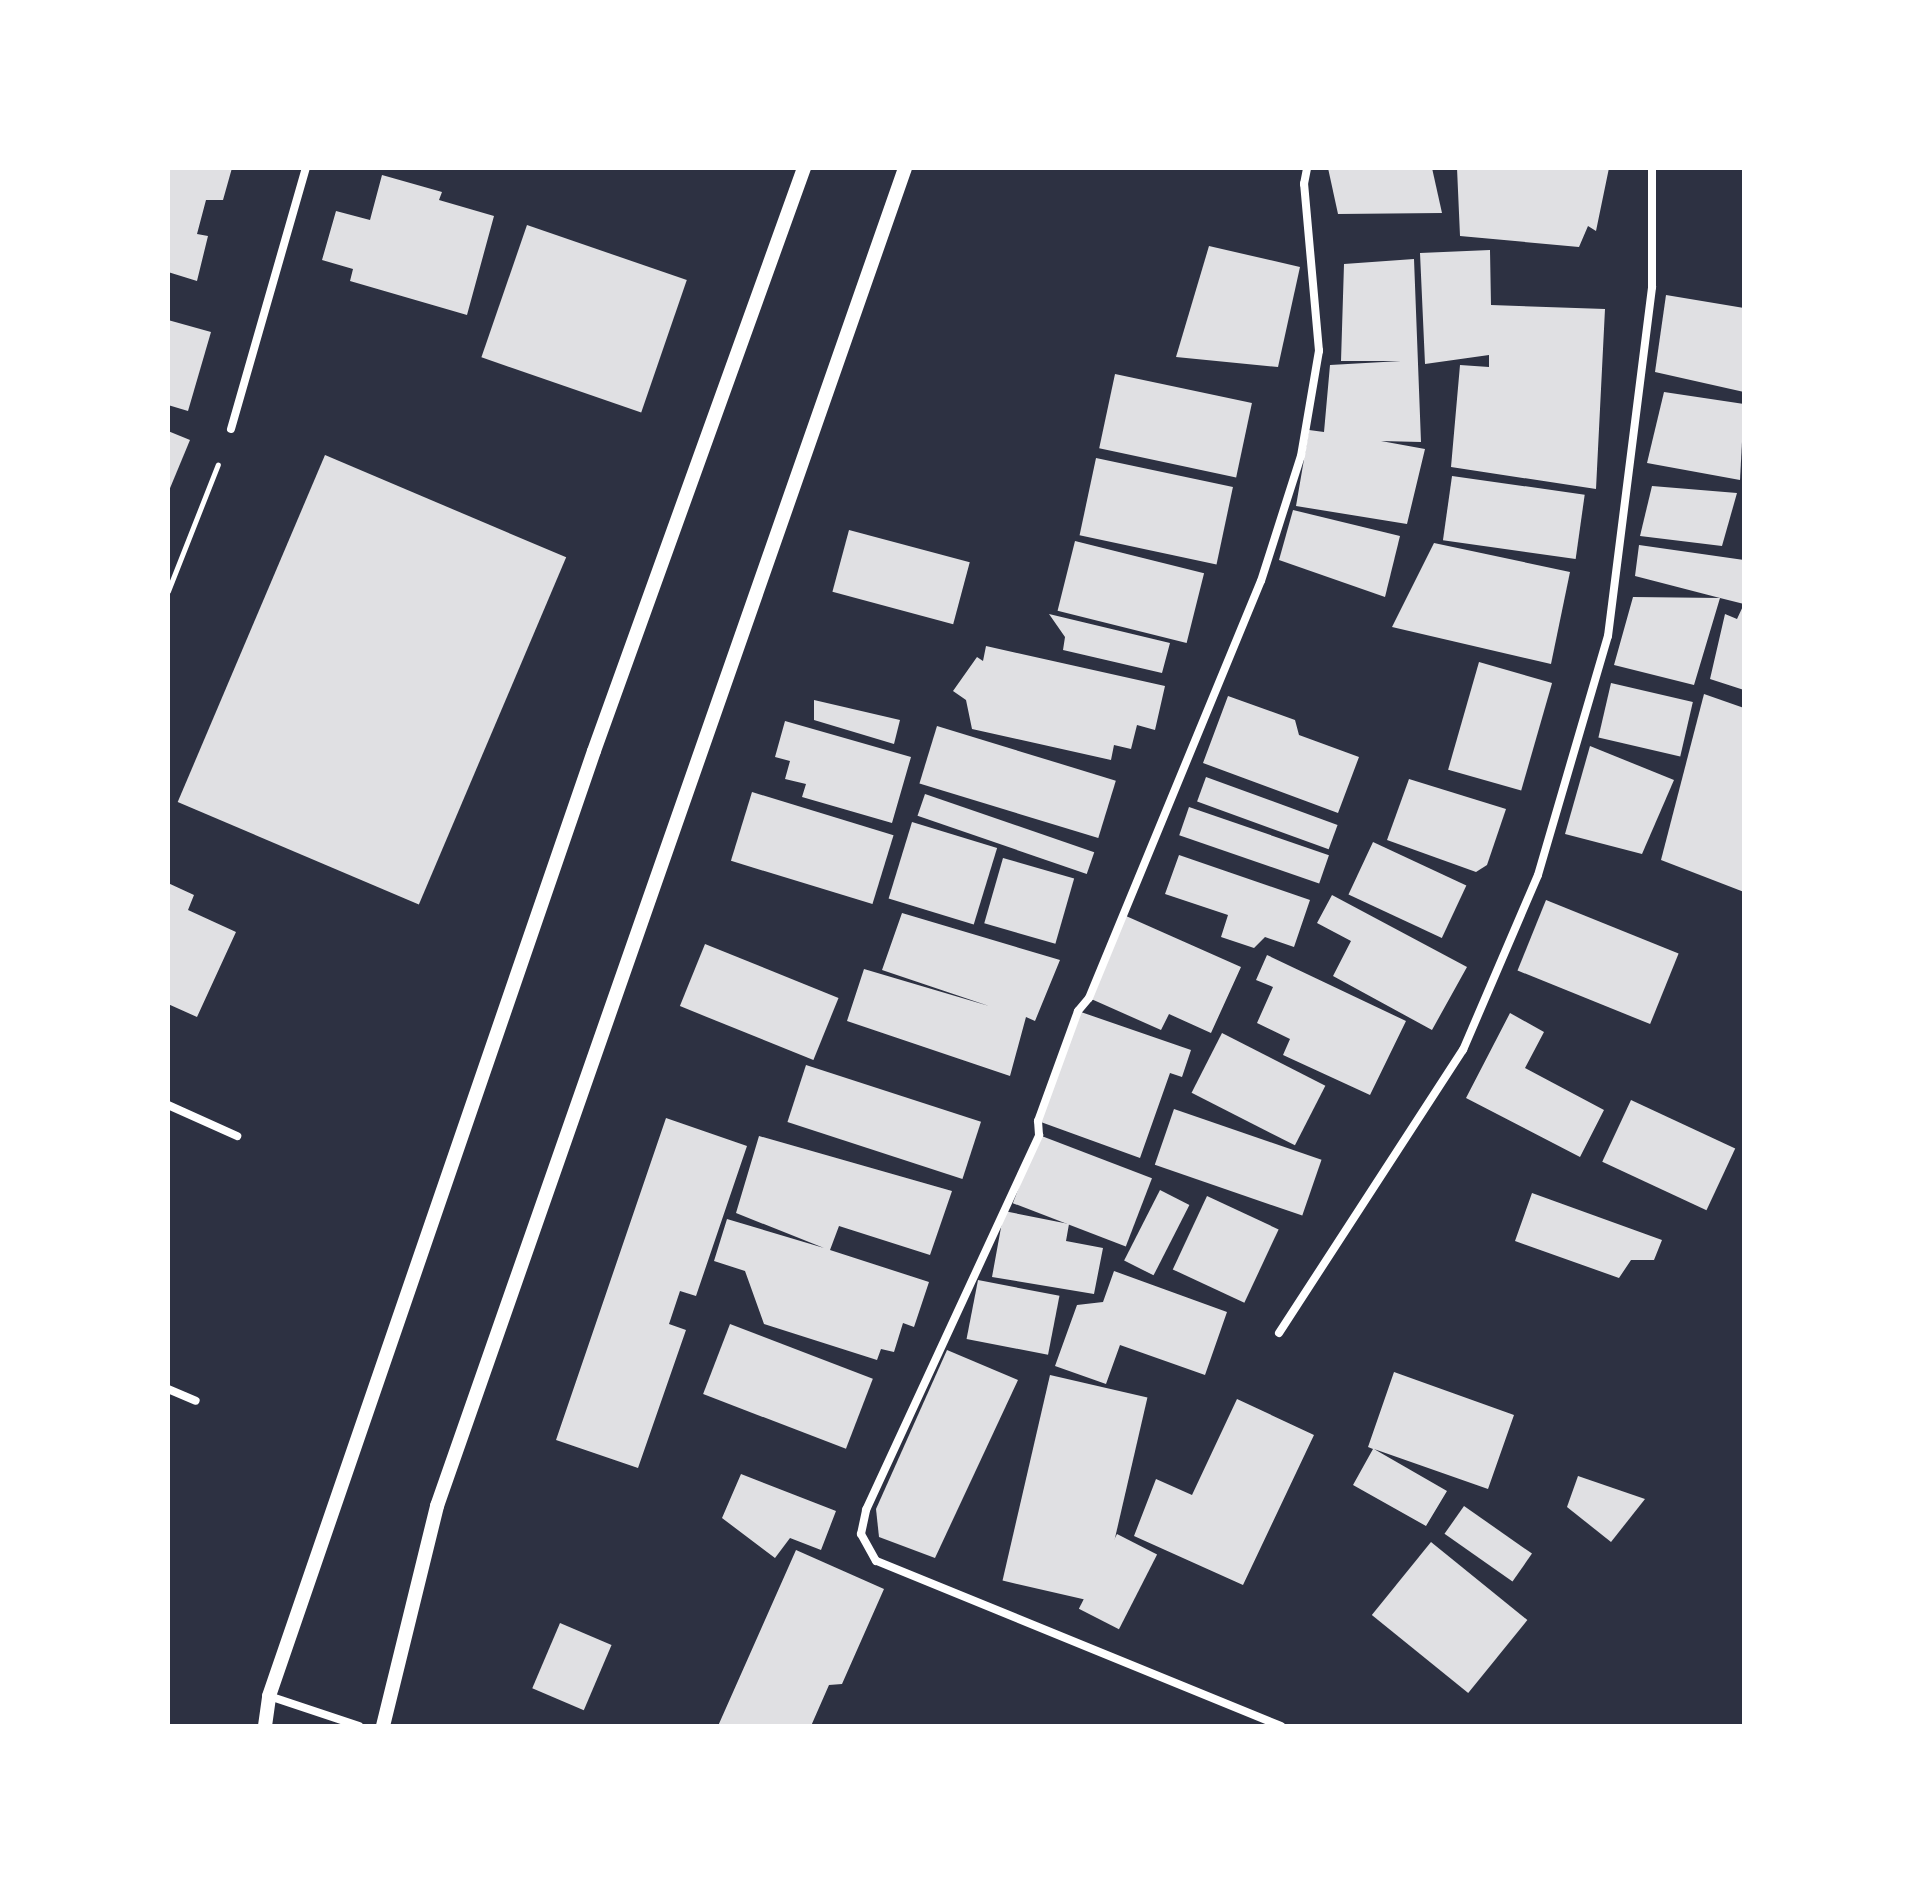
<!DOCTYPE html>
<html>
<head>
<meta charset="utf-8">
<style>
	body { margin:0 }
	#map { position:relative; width:1912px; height:1894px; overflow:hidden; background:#2d3142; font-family:"DM Sans",sans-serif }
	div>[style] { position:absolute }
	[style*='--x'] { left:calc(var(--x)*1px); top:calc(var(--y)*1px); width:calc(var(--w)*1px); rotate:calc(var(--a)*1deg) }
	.building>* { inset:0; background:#e0e0e3; transform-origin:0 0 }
	.path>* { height:5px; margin:-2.5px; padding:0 2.5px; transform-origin:2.5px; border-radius:2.5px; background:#fff }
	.minor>* { height:8px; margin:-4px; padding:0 4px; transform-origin:4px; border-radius:4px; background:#fff }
	.tertiary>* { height:14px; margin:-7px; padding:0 7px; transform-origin:7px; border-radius:7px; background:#fff }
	span { translate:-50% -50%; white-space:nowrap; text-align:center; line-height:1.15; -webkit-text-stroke:8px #fff; paint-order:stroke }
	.frame { position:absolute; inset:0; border:170px solid #fff; pointer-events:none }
</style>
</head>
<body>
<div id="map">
	<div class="building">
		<div style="clip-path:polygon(168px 168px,232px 168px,223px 200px,206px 200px,197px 234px,208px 236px,197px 281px,168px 272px)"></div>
		<div style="clip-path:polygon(1328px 168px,1432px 168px,1442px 213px,1338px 214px)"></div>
		<div style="clip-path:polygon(1457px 168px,1609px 168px,1596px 231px,1588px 226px,1579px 247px,1460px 236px)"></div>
		<div style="clip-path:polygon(382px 175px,442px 192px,439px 200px,494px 216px,467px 315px,350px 281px,353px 269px,322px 260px,336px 211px,370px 220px)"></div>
		<div style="left:527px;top:225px;width:169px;height:140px;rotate:19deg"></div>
		<div style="clip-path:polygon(1209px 246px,1300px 267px,1278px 367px,1176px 357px)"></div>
		<div style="clip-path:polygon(1490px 250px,1491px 305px,1605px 309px,1596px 489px,1451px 467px,1460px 365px,1489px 367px,1489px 355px,1425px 364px,1420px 253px)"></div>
		<div style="clip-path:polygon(1414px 259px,1421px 442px,1381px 441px,1425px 449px,1407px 524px,1296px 506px,1309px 430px,1324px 432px,1330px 365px,1401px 361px,1341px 361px,1344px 264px)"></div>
		<div style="clip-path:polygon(1666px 295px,1744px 308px,1744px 392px,1655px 372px)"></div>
		<div style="clip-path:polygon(168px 320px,211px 332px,188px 411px,168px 405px)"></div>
		<div style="left:1115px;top:374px;width:140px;height:76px;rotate:12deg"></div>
		<div style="clip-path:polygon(1664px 392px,1744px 404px,1740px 480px,1647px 463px)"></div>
		<div style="clip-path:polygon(168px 431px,190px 440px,168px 493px)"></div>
		<div style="left:325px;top:455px;width:262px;height:377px;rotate:23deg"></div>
		<div style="left:1096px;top:458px;width:140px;height:79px;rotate:12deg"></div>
		<div style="left:1452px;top:476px;width:134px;height:65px;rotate:8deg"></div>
		<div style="clip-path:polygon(1652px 486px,1737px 493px,1722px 546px,1640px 536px)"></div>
		<div style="clip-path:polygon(1293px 510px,1400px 536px,1385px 597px,1279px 560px)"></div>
		<div style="left:849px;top:530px;width:125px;height:64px;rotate:15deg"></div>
		<div style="left:1075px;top:541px;width:133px;height:72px;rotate:14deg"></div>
		<div style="clip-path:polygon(1434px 543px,1570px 572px,1551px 664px,1392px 627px)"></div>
		<div style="clip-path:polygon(1639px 545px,1744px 560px,1744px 604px,1720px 598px,1694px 685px,1614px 665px,1633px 597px,1720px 598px,1635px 576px)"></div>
		<div style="clip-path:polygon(1744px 604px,1744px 690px,1710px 679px,1725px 614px,1737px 619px)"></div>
		<div style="clip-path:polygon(1049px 614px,1170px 643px,1162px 673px,1063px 650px,1065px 637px)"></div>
		<div style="clip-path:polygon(986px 646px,1165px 686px,1155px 730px,1137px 725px,1131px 749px,1114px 745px,1111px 760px,972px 729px,966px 700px,953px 691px,977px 657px,983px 661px)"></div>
		<div style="left:1479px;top:662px;width:76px;height:112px;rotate:16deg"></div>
		<div style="left:1611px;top:683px;width:84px;height:56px;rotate:13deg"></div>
		<div style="clip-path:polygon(1704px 694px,1744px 708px,1744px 892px,1661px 860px)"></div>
		<div style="clip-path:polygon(1228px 696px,1295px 720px,1299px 735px,1359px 757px,1338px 813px,1203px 763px)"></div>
		<div style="clip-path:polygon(814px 700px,900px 720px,894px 744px,814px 720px)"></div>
		<div style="clip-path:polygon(785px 721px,911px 757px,892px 823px,802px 797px,806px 784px,785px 779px,790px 761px,775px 757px)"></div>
		<div style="left:937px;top:726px;width:187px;height:60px;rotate:17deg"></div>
		<div style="clip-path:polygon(1590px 746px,1674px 780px,1642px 854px,1565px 834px)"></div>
		<div style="left:1206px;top:777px;width:140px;height:26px;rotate:20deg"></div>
		<div style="clip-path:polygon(1409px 779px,1506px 809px,1487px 865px,1476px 872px,1387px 840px)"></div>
		<div style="left:752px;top:792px;width:148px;height:72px;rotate:17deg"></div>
		<div style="left:925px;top:794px;width:179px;height:23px;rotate:19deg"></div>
		<div style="left:1189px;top:807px;width:148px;height:30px;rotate:19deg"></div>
		<div style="left:912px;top:822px;width:89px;height:80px;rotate:17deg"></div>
		<div style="left:1373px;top:842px;width:103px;height:58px;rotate:25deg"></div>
		<div style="clip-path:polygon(1179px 855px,1310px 900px,1294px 947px,1265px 937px,1254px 948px,1221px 937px,1228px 915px,1165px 894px)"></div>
		<div style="left:1003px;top:858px;width:74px;height:68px;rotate:16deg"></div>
		<div style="clip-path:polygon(168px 883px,194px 895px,188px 910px,236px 932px,197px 1017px,168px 1004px)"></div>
		<div style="clip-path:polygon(1332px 895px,1467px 967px,1432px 1030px,1333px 976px,1351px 941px,1317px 923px)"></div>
		<div style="left:1546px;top:900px;width:143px;height:76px;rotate:22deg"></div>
		<div style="clip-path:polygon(902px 913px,1060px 960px,1035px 1021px,1026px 1017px,1010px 1076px,847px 1021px,864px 969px,989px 1006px,882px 970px)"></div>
		<div style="clip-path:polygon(1126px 916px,1241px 967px,1211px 1033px,1169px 1014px,1161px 1030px,1089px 998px)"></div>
		<div style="left:705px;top:944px;width:144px;height:67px;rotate:22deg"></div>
		<div style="clip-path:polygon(1267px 955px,1406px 1021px,1370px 1095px,1283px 1055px,1290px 1039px,1257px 1023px,1273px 987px,1256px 980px)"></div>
		<div style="clip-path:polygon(1078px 1011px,1191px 1050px,1182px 1077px,1170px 1073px,1140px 1158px,1038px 1121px)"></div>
		<div style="clip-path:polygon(1510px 1013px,1544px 1032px,1525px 1068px,1604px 1110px,1580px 1157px,1466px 1098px)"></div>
		<div style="left:1222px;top:1033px;width:116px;height:67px;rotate:27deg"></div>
		<div style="left:806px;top:1065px;width:184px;height:60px;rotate:18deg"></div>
		<div style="left:1631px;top:1100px;width:115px;height:68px;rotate:25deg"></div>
		<div style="left:1174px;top:1109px;width:156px;height:59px;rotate:19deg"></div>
		<div style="clip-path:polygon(666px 1118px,747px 1146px,696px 1296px,680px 1291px,669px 1324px,686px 1330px,638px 1468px,556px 1440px)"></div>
		<div style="left:1039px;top:1135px;width:121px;height:73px;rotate:21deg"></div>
		<div style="clip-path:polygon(759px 1136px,952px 1191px,930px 1255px,839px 1226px,830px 1250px,929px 1282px,914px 1327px,903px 1323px,894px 1352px,881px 1349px,877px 1360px,764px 1324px,745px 1271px,714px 1261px,727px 1219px,824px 1248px,736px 1213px)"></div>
		<div style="left:1160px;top:1190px;width:33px;height:79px;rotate:27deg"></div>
		<div style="clip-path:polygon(1532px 1193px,1662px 1240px,1654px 1260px,1631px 1260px,1619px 1278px,1515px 1241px)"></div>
		<div style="left:1207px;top:1196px;width:79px;height:81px;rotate:25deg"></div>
		<div style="clip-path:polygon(1004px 1211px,1069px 1224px,1066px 1241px,1103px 1248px,1094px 1294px,992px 1277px)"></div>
		<div style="clip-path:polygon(1114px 1271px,1227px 1312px,1205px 1375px,1120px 1345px,1106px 1384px,1055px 1366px,1077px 1305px,1103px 1302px)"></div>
		<div style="left:978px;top:1280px;width:83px;height:60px;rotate:11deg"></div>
		<div style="left:730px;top:1324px;width:153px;height:75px;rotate:21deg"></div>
		<div style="clip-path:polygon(947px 1350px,1018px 1380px,935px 1558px,879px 1537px,876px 1509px)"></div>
		<div style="clip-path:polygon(1394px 1372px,1514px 1415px,1488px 1489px,1374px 1449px,1447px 1491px,1426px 1526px,1353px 1485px,1373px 1449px,1368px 1447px)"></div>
		<div style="left:1050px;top:1375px;width:100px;height:211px;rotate:13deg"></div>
		<div style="clip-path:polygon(1237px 1399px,1314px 1435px,1243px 1585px,1134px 1536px,1156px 1479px,1192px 1495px)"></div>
		<div style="clip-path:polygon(741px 1474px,836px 1511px,821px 1550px,790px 1538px,775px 1558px,722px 1518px)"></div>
		<div style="clip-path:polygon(1578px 1476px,1645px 1499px,1611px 1542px,1567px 1507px)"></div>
		<div style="left:1464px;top:1506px;width:83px;height:34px;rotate:35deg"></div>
		<div style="left:1117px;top:1534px;width:45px;height:84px;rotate:27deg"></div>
		<div style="left:1431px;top:1542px;width:124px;height:94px;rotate:39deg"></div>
		<div style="clip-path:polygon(796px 1550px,884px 1589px,842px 1684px,829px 1685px,811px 1726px,718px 1726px)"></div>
		<div style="left:560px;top:1623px;width:56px;height:71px;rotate:23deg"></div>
	</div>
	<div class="path">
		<div style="--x:168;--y:591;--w:136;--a:-68.5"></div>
	</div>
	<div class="minor">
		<div style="--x:231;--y:429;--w:272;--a:-74"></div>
		<div style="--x:168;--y:1105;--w:76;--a:24.2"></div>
		<div style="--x:1279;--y:1333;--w:338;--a:-57"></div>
		<div style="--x:1463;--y:1050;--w:190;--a:-66.8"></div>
		<div style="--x:1538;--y:875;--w:249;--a:-73.7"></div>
		<div style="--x:1608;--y:636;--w:352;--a:-82.8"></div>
		<div style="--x:1652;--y:287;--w:119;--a:-90"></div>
		<div style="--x:168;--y:1389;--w:30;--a:23"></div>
		<div style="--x:269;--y:1696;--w:95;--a:18.4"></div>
		<div style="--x:1281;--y:1726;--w:437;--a:-157.8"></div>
		<div style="--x:876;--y:1561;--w:31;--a:-119"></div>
		<div style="--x:861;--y:1534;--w:25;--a:-78"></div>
		<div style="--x:866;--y:1510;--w:413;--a:-65.2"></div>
		<div style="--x:1039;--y:1135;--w:14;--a:-94"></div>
		<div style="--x:1038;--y:1121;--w:117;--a:-70"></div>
		<div style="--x:1078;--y:1011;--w:17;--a:-50"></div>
		<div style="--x:1089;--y:998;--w:451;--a:-67.6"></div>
		<div style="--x:1261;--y:581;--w:131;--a:-72.3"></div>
		<div style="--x:1301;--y:456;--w:107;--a:-80.3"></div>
		<div style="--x:1319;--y:351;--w:168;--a:-95.1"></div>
		<div style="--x:1304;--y:184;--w:16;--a:-79"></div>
	</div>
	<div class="tertiary">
		<div style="--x:265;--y:1726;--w:30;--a:-82"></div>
		<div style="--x:269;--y:1696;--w:999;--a:-71.02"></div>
		<div style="--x:594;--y:751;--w:620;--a:-70.19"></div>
		<div style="--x:383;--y:1726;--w:227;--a:-76.2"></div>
		<div style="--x:437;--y:1506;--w:1417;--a:-70.72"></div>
	</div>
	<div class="frame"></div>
</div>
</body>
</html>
